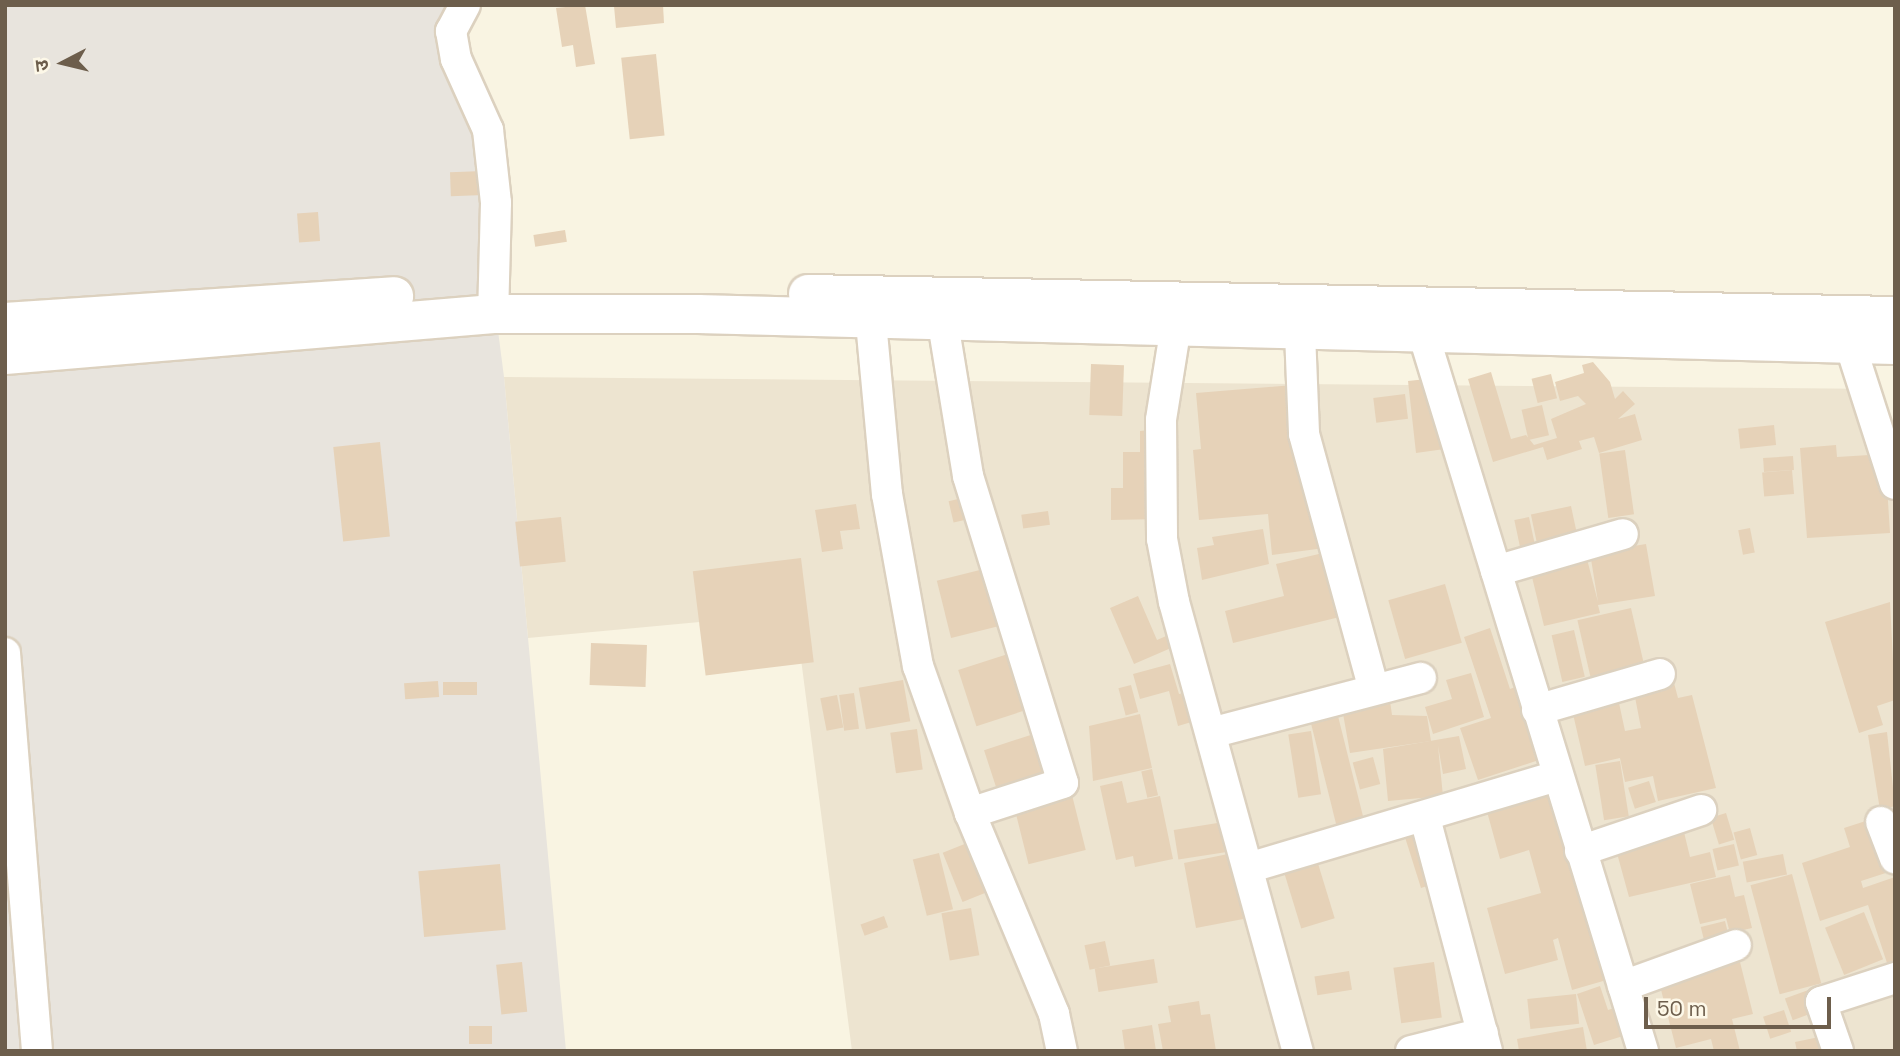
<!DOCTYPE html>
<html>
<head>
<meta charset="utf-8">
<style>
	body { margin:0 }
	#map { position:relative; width:1900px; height:1056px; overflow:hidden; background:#f9f4e2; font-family:"Space Grotesk","Noto Sans Devanagari",sans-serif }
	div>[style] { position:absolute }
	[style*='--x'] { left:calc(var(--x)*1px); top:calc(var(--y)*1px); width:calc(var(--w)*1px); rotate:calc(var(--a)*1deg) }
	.residential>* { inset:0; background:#ede4d0 }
	.industrial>* { inset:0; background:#e8e4dd }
	.building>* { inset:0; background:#e6d2b8; transform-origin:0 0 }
	.roads { filter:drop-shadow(2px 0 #dcd1bf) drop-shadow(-2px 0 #dcd1bf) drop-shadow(0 2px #dcd1bf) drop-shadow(0 -2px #dcd1bf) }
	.street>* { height:30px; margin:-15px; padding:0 15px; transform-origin:15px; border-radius:15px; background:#fff }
	.secondary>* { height:38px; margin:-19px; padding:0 19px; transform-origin:19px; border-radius:19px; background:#fff }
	span { translate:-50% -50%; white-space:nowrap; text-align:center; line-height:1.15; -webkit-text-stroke:7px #fdf8e8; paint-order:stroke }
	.frame { position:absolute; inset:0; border:7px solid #6d5e4c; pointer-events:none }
	.north { position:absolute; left:28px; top:28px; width:70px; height:70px; -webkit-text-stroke:5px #fdf8e8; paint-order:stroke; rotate:263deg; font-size:19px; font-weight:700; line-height:28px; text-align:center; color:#6d5e4c }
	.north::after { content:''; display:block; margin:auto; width:24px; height:32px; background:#6d5e4c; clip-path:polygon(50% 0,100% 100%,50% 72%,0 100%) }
	.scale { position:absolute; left:1644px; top:997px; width:187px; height:32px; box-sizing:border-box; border:4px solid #6d5e4c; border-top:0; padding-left:9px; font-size:21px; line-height:24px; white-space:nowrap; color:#6d5e4c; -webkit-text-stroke:5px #fdf8e8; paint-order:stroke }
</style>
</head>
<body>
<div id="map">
	<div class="residential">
		<div style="clip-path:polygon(504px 377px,1881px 389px,1895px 430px,1895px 1051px,852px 1051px,795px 613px,528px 638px)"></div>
	</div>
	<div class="industrial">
		<div style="clip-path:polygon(5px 5px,456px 5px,504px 377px,566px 1051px,5px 1051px)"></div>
	</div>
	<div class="building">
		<div style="clip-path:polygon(585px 5px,595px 64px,576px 67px,573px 45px,562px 47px,556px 8px)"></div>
		<div style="clip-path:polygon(663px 5px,664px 23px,616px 28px,614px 6px)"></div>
		<div style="left:656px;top:54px;width:82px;height:35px;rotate:84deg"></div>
		<div style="left:483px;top:171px;width:24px;height:33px;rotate:88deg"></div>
		<div style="left:318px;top:212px;width:29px;height:21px;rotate:86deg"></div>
		<div style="left:565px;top:230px;width:12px;height:32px;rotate:81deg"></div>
		<div style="clip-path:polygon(1593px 362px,1610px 382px,1615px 399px,1623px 391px,1635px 404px,1618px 419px,1635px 414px,1642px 440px,1599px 453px,1594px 437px,1579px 441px,1582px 449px,1547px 460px,1543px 447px,1493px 462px,1468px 379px,1491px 372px,1511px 439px,1526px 435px,1534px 445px,1557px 438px,1551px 419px,1586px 404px,1578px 396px,1560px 401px,1555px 382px,1584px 373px,1582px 365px)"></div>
		<div style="left:1091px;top:364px;width:33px;height:51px;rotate:2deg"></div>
		<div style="left:1551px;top:374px;width:25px;height:20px;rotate:76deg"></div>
		<div style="clip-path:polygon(1436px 378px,1459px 447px,1416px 453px,1408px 381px)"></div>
		<div style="clip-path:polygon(1293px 385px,1332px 547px,1272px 555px,1268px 514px,1199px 520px,1193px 450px,1201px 449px,1196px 393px)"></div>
		<div style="left:1405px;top:394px;width:25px;height:32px;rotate:83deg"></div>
		<div style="left:1542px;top:405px;width:31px;height:21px;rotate:77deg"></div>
		<div style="left:1774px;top:425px;width:20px;height:36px;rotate:84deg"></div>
		<div style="clip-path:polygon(1158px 429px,1158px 519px,1111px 520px,1111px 488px,1123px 488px,1123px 452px,1140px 452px,1140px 431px)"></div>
		<div style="left:380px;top:442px;width:95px;height:47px;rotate:84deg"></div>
		<div style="clip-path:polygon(1836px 445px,1837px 457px,1885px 454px,1890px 533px,1807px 538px,1800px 448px)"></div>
		<div style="left:1625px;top:450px;width:65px;height:26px;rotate:82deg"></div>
		<div style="left:1793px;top:456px;width:14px;height:30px;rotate:86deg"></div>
		<div style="left:1792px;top:470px;width:24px;height:30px;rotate:85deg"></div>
		<div style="left:971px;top:496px;width:22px;height:23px;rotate:77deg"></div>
		<div style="clip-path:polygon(856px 504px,860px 529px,840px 531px,843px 549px,822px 552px,815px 510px)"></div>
		<div style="left:1571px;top:506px;width:29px;height:41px;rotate:78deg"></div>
		<div style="left:1048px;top:511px;width:14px;height:27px;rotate:82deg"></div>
		<div style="left:561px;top:517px;width:45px;height:46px;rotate:84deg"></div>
		<div style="left:1529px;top:517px;width:30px;height:15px;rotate:78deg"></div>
		<div style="left:1750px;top:528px;width:25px;height:12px;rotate:79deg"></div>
		<div style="clip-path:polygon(1263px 529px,1269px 564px,1202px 580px,1197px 548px,1214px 545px,1212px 537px)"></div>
		<div style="clip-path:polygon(1646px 544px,1655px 596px,1598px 605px,1600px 613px,1544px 626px,1531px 573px,1587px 559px,1598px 602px,1590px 553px)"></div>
		<div style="clip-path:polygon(1336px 550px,1352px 614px,1233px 643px,1225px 611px,1284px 596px,1276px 564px)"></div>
		<div style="left:801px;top:558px;width:105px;height:109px;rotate:83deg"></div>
		<div style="left:996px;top:566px;width:59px;height:61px;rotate:76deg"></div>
		<div style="left:1445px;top:584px;width:61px;height:59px;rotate:74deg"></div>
		<div style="clip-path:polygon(1138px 596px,1157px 640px,1173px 633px,1178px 645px,1134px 664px,1110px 608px)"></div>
		<div style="clip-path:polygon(1890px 602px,1895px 700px,1877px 706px,1883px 725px,1859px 733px,1825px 622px)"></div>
		<div style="left:1631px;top:608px;width:59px;height:55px;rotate:77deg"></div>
		<div style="clip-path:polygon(1490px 628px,1510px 689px,1526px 683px,1541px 730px,1531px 735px,1539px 760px,1478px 780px,1460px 728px,1491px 718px,1464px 637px)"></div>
		<div style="left:1574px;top:630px;width:48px;height:23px;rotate:77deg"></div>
		<div style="left:591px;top:643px;width:56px;height:42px;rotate:2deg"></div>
		<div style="left:1020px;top:650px;width:59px;height:65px;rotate:72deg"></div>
		<div style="clip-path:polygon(1170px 664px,1179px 694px,1196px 690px,1205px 718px,1178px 726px,1169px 691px,1140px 699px,1133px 674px)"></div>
		<div style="clip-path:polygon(1471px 673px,1484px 717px,1433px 734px,1425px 707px,1452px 699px,1446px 680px)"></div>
		<div style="left:903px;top:680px;width:42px;height:45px;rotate:80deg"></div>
		<div style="left:438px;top:681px;width:16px;height:34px;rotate:86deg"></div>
		<div style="left:477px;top:682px;width:13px;height:34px;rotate:90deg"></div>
		<div style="clip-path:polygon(1674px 683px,1678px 698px,1692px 695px,1716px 788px,1658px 801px,1653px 776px,1625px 782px,1620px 758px,1585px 766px,1573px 714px,1619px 703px,1625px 731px,1641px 728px,1634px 692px)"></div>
		<div style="left:1131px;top:685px;width:28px;height:13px;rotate:75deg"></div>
		<div style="left:854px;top:693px;width:36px;height:15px;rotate:82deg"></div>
		<div style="left:837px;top:695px;width:33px;height:17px;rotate:79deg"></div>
		<div style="clip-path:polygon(1390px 701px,1392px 715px,1427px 716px,1431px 741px,1350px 753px,1342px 708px)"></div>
		<div style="left:1336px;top:708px;width:115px;height:28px;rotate:76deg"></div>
		<div style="clip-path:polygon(1140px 714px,1152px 768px,1093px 781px,1089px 726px)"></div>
		<div style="left:917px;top:729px;width:41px;height:27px;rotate:82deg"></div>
		<div style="left:1043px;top:731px;width:52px;height:62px;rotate:72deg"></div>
		<div style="left:1311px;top:731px;width:64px;height:23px;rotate:81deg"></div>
		<div style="clip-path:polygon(1887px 732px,1895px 806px,1880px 810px,1868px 735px)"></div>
		<div style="clip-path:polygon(1459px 736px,1466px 769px,1443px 774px,1438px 746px,1443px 796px,1388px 801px,1383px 749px)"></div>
		<div style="left:1373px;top:757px;width:28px;height:21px;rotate:75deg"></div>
		<div style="left:1620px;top:761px;width:56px;height:25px;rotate:81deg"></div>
		<div style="left:1152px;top:769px;width:27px;height:11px;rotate:77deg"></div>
		<div style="clip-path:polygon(1122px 781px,1127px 803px,1160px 796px,1173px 859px,1135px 867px,1133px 856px,1116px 860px,1100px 786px)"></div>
		<div style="left:1649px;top:781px;width:22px;height:22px;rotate:72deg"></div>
		<div style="left:1070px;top:787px;width:65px;height:59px;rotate:76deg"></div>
		<div style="clip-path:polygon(1555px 787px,1617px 977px,1572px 990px,1558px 938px,1553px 940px,1558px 960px,1505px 974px,1487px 908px,1541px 893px,1529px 850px,1500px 859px,1486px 808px)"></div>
		<div style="left:1726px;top:813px;width:28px;height:16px;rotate:73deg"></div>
		<div style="clip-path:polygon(1878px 817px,1895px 870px,1861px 881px,1863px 888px,1895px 877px,1895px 960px,1887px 963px,1868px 905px,1820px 921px,1802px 863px,1850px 847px,1844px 828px)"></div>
		<div style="left:1230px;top:821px;width:30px;height:57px;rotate:81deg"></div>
		<div style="clip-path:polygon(1425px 827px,1439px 882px,1421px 888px,1404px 834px)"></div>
		<div style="clip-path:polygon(1683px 828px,1690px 857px,1710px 852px,1716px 877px,1629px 897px,1615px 846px)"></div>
		<div style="left:1750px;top:828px;width:28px;height:17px;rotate:75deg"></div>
		<div style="left:977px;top:839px;width:53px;height:37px;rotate:68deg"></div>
		<div style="left:1734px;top:844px;width:22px;height:22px;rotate:77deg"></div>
		<div style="left:939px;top:853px;width:58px;height:27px;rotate:76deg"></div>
		<div style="clip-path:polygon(1228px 854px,1232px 875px,1247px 873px,1259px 916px,1196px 928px,1184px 863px)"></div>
		<div style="left:1783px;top:854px;width:21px;height:41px;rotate:79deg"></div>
		<div style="left:1316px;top:857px;width:64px;height:35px;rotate:73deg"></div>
		<div style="left:500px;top:864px;width:66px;height:82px;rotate:85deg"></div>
		<div style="left:1792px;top:874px;width:113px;height:43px;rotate:75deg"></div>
		<div style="clip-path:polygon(1730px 875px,1735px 897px,1744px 895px,1752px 928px,1730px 933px,1726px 918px,1700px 924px,1690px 884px)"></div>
		<div style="left:971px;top:908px;width:48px;height:30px;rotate:80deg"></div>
		<div style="left:1864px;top:912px;width:51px;height:42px;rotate:68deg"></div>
		<div style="left:884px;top:916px;width:12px;height:25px;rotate:70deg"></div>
		<div style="left:1725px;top:921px;width:16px;height:25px;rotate:76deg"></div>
		<div style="left:1105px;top:941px;width:25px;height:21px;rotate:78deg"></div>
		<div style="left:1154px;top:959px;width:24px;height:60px;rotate:81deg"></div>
		<div style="left:522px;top:962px;width:50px;height:26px;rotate:84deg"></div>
		<div style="left:1434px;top:962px;width:56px;height:41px;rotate:82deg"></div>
		<div style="clip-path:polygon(1740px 962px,1753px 1014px,1732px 1019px,1740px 1051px,1714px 1051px,1711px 1039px,1676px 1048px,1659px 982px)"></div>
		<div style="left:1349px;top:971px;width:19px;height:35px;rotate:81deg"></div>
		<div style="clip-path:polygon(1600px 986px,1608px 1010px,1627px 1004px,1636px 1032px,1594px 1045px,1577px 994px)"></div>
		<div style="left:1814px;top:988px;width:23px;height:31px;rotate:70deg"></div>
		<div style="left:1576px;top:994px;width:30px;height:49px;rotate:84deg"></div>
		<div style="clip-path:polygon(1199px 1001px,1201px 1015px,1210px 1014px,1216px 1051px,1163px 1051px,1158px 1024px,1171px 1022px,1168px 1006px)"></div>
		<div style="left:1784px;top:1010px;width:23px;height:22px;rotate:72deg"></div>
		<div style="clip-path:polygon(1152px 1025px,1156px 1051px,1125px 1051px,1122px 1030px)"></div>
		<div style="left:469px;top:1026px;width:23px;height:18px"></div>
		<div style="clip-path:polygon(1583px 1027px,1587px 1051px,1519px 1051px,1517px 1039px)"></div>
		<div style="clip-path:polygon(1829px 1035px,1835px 1051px,1797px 1051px,1795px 1042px)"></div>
	</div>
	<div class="roads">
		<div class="street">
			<div style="--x:465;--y:5;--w:30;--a:118"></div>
			<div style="--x:451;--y:31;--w:28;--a:80"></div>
			<div style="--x:456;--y:59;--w:78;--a:65.7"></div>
			<div style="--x:488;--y:130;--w:73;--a:83.7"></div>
			<div style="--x:496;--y:203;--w:111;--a:91.5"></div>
			<div style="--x:1179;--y:307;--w:114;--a:99.1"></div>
			<div style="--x:1161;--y:420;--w:119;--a:89.5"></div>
			<div style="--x:1162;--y:539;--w:64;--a:79.2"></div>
			<div style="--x:1174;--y:602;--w:466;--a:74.6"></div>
			<div style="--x:871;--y:322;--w:173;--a:84.7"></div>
			<div style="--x:887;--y:494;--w:175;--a:79.8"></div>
			<div style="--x:918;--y:666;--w:156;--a:70.5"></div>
			<div style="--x:970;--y:813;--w:218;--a:67.3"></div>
			<div style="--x:1054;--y:1014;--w:38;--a:78"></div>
			<div style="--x:943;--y:323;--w:155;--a:80.7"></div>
			<div style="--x:968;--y:476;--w:321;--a:72.8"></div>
			<div style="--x:1063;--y:783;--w:98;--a:162.1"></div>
			<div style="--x:1849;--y:323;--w:21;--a:87"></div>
			<div style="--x:1850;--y:344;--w:147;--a:72.2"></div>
			<div style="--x:1300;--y:333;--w:101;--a:87.7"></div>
			<div style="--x:1304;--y:434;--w:265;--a:74.7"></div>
			<div style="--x:1424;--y:336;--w:748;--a:72.97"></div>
			<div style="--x:1496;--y:571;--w:132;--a:-16.2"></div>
			<div style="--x:5;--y:653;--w:399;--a:85.4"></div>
			<div style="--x:1537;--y:710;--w:128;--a:-16.3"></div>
			<div style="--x:1211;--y:733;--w:217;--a:-14.7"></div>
			<div style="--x:1425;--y:818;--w:241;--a:75.1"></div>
			<div style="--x:1881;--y:822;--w:39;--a:69"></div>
			<div style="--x:1580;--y:851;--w:128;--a:-18.7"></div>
			<div style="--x:1248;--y:868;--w:321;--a:-16.6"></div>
			<div style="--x:1623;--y:986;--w:120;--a:-19.9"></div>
			<div style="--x:1411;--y:1051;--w:74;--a:-14"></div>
			<div style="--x:1838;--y:1051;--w:52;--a:-109.1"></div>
			<div style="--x:1821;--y:1002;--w:78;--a:-18"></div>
		</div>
		<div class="secondary">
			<div style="--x:808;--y:294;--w:1087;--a:1.16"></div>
			<div style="--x:5;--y:322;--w:390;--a:-3.8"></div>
			<div style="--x:5;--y:355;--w:490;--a:-4.8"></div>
			<div style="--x:493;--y:314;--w:205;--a:0"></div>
			<div style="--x:698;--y:314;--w:1197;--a:1.48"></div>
		</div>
	</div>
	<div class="frame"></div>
	<div class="north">उ</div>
	<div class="scale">50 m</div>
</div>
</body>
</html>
